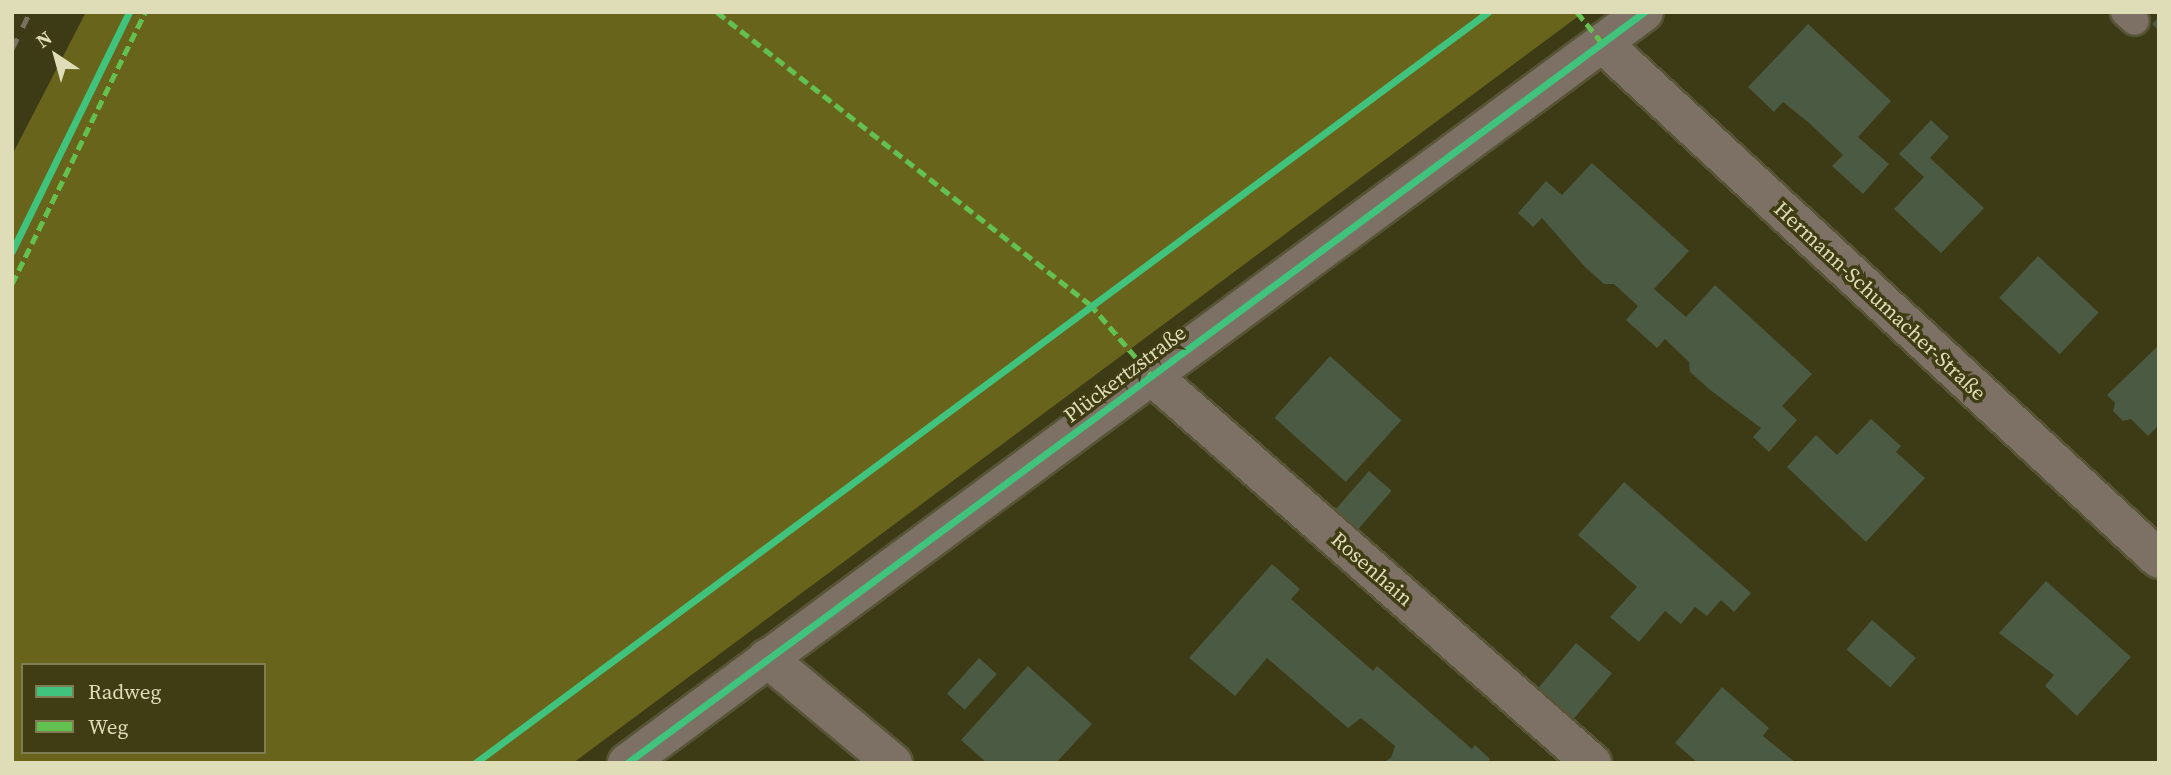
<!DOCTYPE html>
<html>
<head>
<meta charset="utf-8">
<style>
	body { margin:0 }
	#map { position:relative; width:2171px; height:775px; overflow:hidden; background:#3d3a16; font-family:"Source Serif 4",serif }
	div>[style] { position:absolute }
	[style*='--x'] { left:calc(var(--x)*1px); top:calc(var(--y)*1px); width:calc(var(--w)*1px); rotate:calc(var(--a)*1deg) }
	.green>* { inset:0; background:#68641c }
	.building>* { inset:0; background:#4a5a43; transform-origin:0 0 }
	.roads { filter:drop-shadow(2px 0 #575536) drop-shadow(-2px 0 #575536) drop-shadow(0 2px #575536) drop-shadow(0 -2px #575536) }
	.lane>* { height:28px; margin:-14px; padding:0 14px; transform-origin:14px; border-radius:14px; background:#7d7064 }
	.street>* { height:38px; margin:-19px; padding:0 19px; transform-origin:19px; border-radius:19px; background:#7d7064 }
	.rail>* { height:5px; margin-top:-2.5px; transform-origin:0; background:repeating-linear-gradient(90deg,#797160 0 12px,transparent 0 24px) }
	.quiet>* { height:5px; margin-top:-2.5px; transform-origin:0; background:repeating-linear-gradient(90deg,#63c152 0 10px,transparent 0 15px) }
	.cycleway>* { height:7px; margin:-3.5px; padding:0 3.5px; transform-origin:3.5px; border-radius:3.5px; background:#40c37c }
	span { translate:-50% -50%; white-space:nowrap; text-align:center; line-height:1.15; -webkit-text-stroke:7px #403d14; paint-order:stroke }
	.street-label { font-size:21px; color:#dfddb7 }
	.frame { position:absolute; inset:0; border:14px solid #dfddb7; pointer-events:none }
	.legend { position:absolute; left:21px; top:663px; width:245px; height:91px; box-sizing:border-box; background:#403d14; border:2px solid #807d55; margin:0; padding:9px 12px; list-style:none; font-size:21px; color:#dfddb7 }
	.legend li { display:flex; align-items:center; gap:14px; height:35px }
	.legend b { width:35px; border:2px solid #807d55 }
	.north { position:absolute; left:21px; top:21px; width:70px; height:70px; -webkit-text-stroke:5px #403d14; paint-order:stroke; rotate:324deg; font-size:19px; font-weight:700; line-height:28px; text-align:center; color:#dfddb7 }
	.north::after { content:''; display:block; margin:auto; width:24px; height:32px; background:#dfddb7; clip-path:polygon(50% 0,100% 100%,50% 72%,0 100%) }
</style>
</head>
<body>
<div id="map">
	<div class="green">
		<div style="clip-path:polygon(evenodd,86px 12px,1584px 12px,573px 763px,12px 763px,12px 155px,86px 12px,23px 665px,264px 665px,264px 752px,23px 752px,23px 665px)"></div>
	</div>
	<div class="building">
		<div style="clip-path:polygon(2159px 17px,2159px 31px,2152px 24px)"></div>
		<div style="clip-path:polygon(1808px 24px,1891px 101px,1858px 137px,1889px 164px,1863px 194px,1832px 166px,1843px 155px,1808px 122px,1783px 102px,1774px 112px,1748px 87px)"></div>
		<div style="clip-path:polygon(1931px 120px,1949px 137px,1930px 158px,1984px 208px,1941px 253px,1894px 209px,1924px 177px,1899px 154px)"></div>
		<div style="clip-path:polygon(1592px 163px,1689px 251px,1654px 289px,1686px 317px,1715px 285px,1812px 374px,1782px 406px,1797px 420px,1769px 452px,1753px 437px,1761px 428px,1709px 389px,1690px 372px,1689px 362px,1665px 339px,1657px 348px,1626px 320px,1638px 306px,1614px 284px,1604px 284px,1585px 267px,1542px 218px,1533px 227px,1518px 213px,1546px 181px,1562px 195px)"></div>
		<div style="left:2038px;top:256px;width:83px;height:57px;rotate:43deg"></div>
		<div style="clip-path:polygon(2159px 345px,2159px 425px,2148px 436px,2131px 419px,2123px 421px,2113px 411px,2115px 403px,2107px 395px)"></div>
		<div style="left:1330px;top:356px;width:96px;height:83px;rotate:42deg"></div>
		<div style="clip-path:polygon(1871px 419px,1901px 446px,1896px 452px,1925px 478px,1866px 542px,1787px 467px,1816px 435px,1837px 455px)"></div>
		<div style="left:1369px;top:471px;width:30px;height:56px;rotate:41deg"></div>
		<div style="clip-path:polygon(1624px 482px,1751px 593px,1734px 612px,1721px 600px,1707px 616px,1695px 607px,1681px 624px,1665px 611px,1639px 642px,1610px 617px,1637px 587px,1578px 535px)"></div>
		<div style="clip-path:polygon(1272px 564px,1300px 589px,1291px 599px,1373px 671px,1377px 666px,1472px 749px,1475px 745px,1490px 759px,1487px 763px,1382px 763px,1391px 758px,1395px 746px,1361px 718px,1348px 728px,1267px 658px,1235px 696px,1189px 658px)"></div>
		<div style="clip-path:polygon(2046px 581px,2131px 657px,2077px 716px,2045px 686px,2054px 675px,1999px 633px)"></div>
		<div style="left:1872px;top:620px;width:58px;height:39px;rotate:41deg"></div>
		<div style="left:1576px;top:643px;width:47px;height:64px;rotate:40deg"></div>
		<div style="left:979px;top:658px;width:24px;height:48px;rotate:42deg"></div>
		<div style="clip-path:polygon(1028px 666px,1092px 724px,1056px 763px,987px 763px,961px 740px)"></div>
		<div style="clip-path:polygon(1722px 687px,1769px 728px,1763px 736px,1796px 763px,1698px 763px,1675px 743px)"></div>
	</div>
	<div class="roads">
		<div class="lane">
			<div style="--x:2125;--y:12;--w:13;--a:42"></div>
		</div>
		<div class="street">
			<div style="--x:1602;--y:43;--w:759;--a:42.81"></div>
			<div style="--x:1152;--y:376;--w:586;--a:41.33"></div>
			<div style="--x:767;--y:658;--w:164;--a:39.8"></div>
			<div style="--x:627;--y:763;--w:1264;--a:-36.44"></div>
		</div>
	</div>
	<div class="rail">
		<div style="--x:12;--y:49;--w:41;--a:-64.1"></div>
	</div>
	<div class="quiet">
		<div style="--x:717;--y:12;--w:474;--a:38.1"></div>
		<div style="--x:1090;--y:304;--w:95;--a:49.3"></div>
		<div style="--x:1577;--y:12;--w:40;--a:51"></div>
		<div style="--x:12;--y:284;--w:303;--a:-63.9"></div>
	</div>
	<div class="cycleway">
		<div style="--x:12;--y:251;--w:266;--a:-63.9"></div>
		<div style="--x:475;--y:763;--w:1261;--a:-36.55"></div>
		<div style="--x:627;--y:763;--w:1264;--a:-36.44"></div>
	</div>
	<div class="street-label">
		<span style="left:1880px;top:301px;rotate:43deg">Hermann-Schumacher-Straße</span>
		<span style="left:1125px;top:374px;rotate:-37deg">Plückertzstraße</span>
		<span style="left:1372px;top:569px;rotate:41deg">Rosenhain</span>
	</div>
	<div class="frame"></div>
	<ul class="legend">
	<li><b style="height:9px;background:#40c37c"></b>Radweg</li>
	<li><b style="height:9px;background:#63c152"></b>Weg</li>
	</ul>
	<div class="north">N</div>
</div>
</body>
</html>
